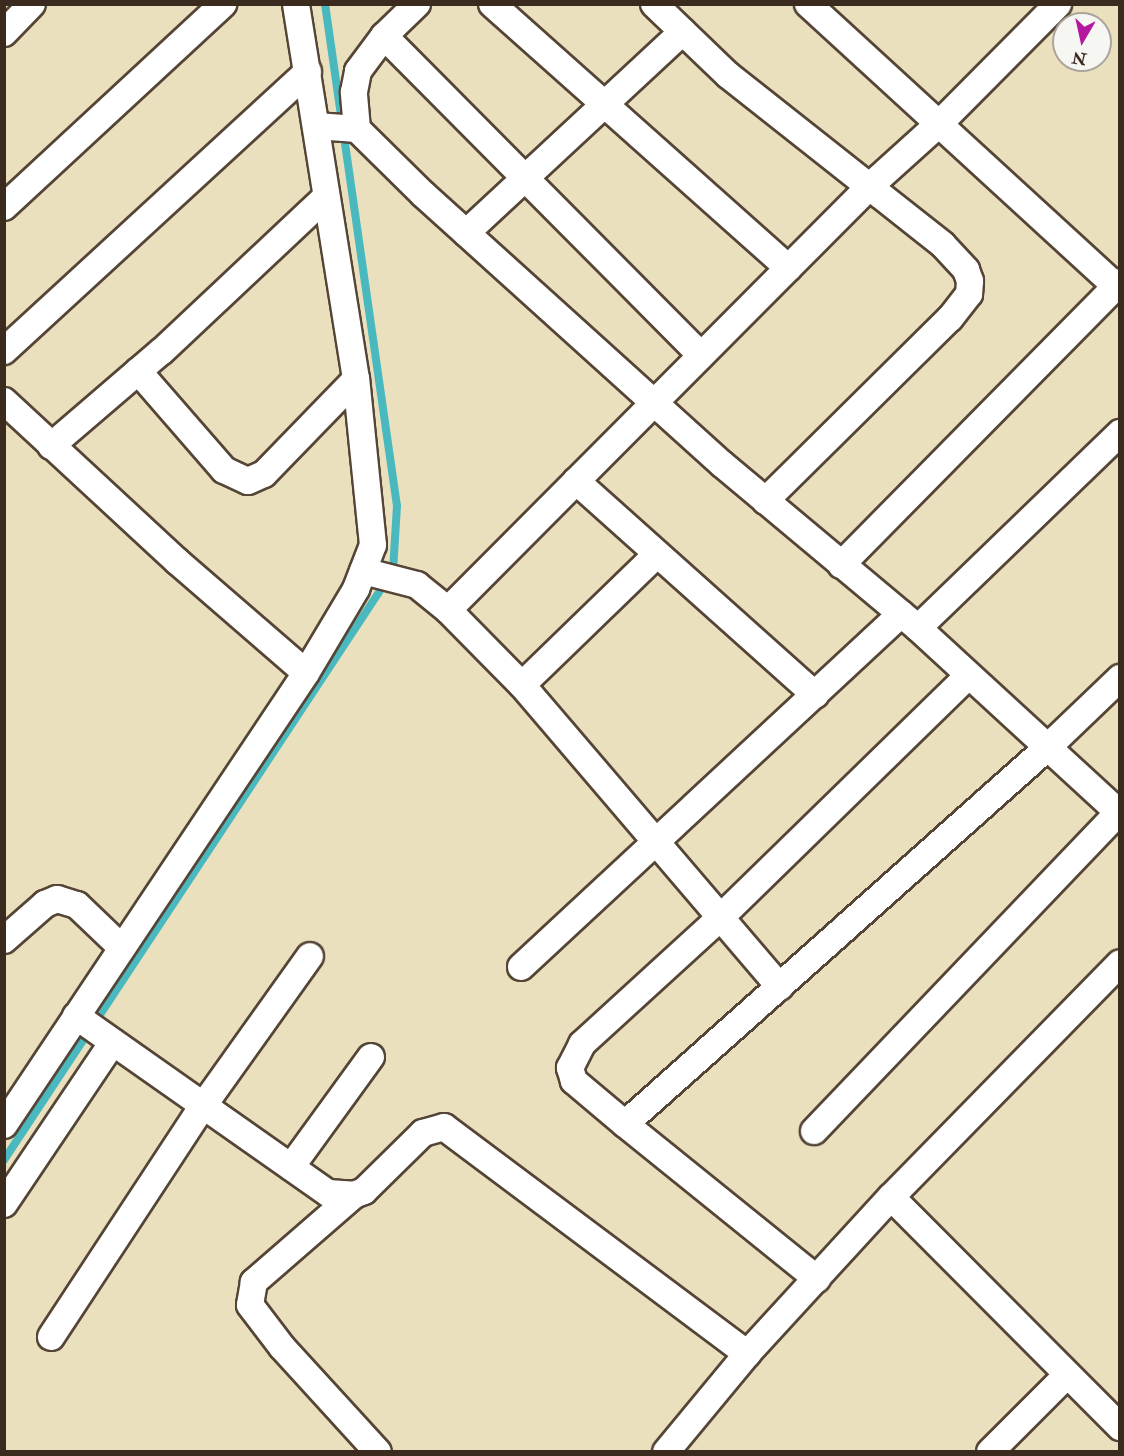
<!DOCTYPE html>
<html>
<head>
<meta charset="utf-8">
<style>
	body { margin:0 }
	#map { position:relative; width:1124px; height:1456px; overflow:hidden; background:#ebe0be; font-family:"IM FELL Double Pica",serif }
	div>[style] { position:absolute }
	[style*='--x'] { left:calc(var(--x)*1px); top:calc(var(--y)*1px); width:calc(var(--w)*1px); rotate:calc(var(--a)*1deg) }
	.stream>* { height:8px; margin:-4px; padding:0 4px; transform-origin:4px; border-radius:4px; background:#49b8bf }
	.roads { filter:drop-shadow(2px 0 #554536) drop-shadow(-2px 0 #554536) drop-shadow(0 2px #554536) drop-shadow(0 -2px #554536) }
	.minor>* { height:26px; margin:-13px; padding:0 13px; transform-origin:13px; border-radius:13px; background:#fff }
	span { translate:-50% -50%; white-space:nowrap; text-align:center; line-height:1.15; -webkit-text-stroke:4.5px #f6f6f2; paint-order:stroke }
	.frame { position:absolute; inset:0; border:6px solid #3b2a1e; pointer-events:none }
	.north { position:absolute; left:1052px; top:12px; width:60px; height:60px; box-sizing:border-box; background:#f6f6f2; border:2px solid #aba49d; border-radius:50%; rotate:189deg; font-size:16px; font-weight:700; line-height:24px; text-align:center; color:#3b2a1e }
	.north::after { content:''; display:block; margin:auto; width:21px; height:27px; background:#b5179e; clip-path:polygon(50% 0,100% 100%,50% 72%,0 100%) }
</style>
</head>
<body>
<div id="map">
	<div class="stream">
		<div style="--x:4;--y:1160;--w:706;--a:-56.56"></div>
		<div style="--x:393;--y:571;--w:65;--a:-86.5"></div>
		<div style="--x:397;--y:506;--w:507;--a:-98.16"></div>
	</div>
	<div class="roads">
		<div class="minor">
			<div style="--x:492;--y:4;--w:397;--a:41.7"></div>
			<div style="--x:654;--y:4;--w:103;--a:43.8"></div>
			<div style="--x:728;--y:75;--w:274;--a:38.3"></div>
			<div style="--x:943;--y:245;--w:34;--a:47"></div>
			<div style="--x:966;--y:270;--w:12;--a:70"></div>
			<div style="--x:970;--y:281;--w:13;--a:94"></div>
			<div style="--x:969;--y:294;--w:31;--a:128"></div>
			<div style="--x:950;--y:318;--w:260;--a:135.3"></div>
			<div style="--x:808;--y:4;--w:423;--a:42.5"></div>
			<div style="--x:4;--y:33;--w:40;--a:-46"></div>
			<div style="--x:384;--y:36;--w:450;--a:45.2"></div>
			<div style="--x:316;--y:126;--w:41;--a:4.2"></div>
			<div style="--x:357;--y:129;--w:93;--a:44.6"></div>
			<div style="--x:423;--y:194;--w:403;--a:42.1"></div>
			<div style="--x:722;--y:464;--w:256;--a:39.9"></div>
			<div style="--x:918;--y:628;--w:275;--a:42.6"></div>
			<div style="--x:357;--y:129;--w:37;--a:-95"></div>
			<div style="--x:354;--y:92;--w:21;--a:-79"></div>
			<div style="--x:358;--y:71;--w:44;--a:-53.4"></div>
			<div style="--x:384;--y:36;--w:46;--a:-44.1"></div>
			<div style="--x:4;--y:207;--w:299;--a:-42.8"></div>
			<div style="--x:466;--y:233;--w:296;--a:-42.9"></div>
			<div style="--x:4;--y:351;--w:413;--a:-42.6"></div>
			<div style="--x:138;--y:371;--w:131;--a:49"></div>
			<div style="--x:224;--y:470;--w:26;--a:25"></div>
			<div style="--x:248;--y:481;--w:17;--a:-24"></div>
			<div style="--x:264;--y:474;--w:132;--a:-45.9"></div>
			<div style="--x:4;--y:401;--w:237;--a:42.8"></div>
			<div style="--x:178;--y:562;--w:169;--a:40.9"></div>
			<div style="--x:51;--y:446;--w:146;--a:-40.6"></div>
			<div style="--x:162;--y:351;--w:225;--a:-43.2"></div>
			<div style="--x:576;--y:481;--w:321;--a:41.8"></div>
			<div style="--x:841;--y:565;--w:397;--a:-45.4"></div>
			<div style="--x:363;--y:571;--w:56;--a:14.5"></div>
			<div style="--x:417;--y:585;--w:40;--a:39"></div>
			<div style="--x:448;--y:610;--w:105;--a:45.4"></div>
			<div style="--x:522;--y:685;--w:397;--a:49.5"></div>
			<div style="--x:448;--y:610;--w:597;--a:-45.14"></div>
			<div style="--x:869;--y:187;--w:97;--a:-42.1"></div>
			<div style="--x:941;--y:122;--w:166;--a:-45.2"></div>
			<div style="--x:918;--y:628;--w:281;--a:-44"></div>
			<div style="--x:522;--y:685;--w:188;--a:-44.1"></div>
			<div style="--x:4;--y:940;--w:55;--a:-41.3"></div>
			<div style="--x:45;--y:904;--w:13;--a:-23"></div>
			<div style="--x:57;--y:899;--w:21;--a:17"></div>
			<div style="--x:77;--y:905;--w:62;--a:43.7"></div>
			<div style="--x:521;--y:967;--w:519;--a:-42.89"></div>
			<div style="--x:76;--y:1016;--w:308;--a:35.1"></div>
			<div style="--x:328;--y:1193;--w:26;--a:4"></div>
			<div style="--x:354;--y:1195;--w:11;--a:-22"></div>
			<div style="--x:364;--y:1191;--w:83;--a:-44.5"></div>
			<div style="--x:423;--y:1133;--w:22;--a:-16"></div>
			<div style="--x:444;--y:1127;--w:379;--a:36.8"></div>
			<div style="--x:625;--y:1124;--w:67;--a:-139.9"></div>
			<div style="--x:574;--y:1081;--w:14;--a:-107"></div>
			<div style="--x:570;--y:1068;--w:27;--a:-63"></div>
			<div style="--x:582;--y:1044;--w:188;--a:-42.4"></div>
			<div style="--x:721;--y:917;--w:345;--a:-44.3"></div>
			<div style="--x:4;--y:1125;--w:544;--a:-56.25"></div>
			<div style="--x:306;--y:673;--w:98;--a:-59.2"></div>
			<div style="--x:356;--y:589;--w:47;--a:-68.9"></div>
			<div style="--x:373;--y:545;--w:167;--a:-95.8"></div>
			<div style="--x:356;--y:379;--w:380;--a:-99.1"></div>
			<div style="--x:814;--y:1131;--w:440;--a:-46.3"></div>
			<div style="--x:291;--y:1167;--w:136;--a:-54"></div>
			<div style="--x:354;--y:1195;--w:133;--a:139"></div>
			<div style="--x:254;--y:1282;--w:23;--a:100"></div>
			<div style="--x:250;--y:1305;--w:53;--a:52.7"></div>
			<div style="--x:282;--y:1347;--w:142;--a:47.6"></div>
			<div style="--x:891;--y:1197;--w:325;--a:45.1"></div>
			<div style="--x:4;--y:1204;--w:195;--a:-56.1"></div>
			<div style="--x:817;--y:1279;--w:247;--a:-141.1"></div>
			<div style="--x:625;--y:1124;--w:567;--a:-41.71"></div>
			<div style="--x:1048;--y:747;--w:100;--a:-43.8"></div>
			<div style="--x:51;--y:1337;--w:277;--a:-56.7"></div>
			<div style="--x:203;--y:1106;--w:184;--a:-54.5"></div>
			<div style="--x:666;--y:1452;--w:127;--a:-50.4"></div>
			<div style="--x:747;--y:1354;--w:213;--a:-47.5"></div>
			<div style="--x:891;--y:1197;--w:327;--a:-45.6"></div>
			<div style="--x:990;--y:1452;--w:109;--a:-45"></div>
		</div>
	</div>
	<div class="frame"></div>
	<div class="north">N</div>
</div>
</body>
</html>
